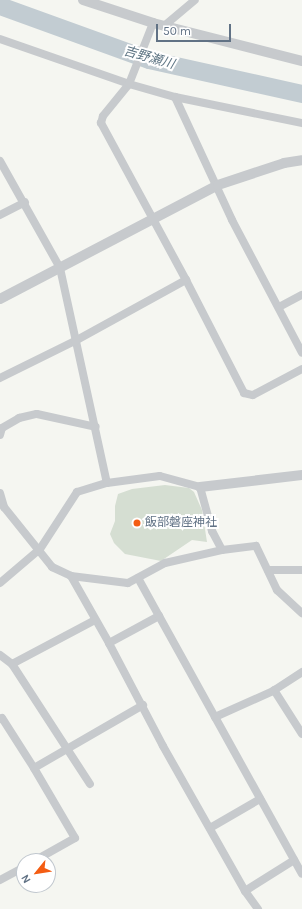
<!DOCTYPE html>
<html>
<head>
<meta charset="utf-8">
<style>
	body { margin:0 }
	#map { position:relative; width:302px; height:909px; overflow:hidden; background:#f5f6f1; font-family:Karla,"Noto Sans JP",sans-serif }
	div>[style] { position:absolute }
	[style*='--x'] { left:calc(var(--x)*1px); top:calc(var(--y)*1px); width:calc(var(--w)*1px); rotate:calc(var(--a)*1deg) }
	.green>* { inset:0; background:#d5ded2 }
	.river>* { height:18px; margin:-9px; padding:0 9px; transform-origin:9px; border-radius:9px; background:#c2ccd2 }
	.minor>* { height:8px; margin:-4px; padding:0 4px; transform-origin:4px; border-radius:4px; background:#c7cacd }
	.tertiary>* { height:10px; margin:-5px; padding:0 5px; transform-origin:5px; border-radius:5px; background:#c7cacd }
	.dots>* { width:11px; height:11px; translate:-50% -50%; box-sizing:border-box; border:2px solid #fff; border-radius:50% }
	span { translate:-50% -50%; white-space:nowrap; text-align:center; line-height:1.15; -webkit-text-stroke:4px #fff; paint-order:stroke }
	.poi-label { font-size:12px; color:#617285 }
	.left { translate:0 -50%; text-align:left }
	.water-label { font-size:13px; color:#5d7483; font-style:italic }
	.north { position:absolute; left:16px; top:853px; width:40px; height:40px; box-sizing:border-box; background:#fff; border:1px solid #c0c7ce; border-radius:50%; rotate:240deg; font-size:11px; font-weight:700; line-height:16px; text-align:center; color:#617285 }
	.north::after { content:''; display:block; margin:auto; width:14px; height:18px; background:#f45d13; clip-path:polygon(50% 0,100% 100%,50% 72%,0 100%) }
	.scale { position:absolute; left:156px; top:24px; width:75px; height:18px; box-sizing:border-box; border:2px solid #617285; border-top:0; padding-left:5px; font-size:12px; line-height:14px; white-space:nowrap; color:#617285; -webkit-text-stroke:3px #fff; paint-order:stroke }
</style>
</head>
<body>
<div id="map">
	<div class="green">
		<div style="clip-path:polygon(165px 485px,189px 488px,194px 492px,202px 510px,207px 542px,192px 540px,161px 561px,125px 554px,114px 543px,110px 534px,115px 521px,115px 506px,118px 494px,132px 489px)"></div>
	</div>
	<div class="river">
		<div style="--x:0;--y:6;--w:158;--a:19.9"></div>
		<div style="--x:149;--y:60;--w:157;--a:12.5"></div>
	</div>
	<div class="minor">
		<div style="--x:164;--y:26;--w:40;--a:-40"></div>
		<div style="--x:0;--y:39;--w:137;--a:19.2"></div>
		<div style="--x:129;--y:84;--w:48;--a:15.8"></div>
		<div style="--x:175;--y:97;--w:130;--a:11.6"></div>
		<div style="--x:175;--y:97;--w:136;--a:65.1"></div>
		<div style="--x:232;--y:220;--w:150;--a:62.2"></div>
		<div style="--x:0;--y:161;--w:123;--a:60.7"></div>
		<div style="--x:60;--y:268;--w:220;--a:77.7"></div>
		<div style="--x:0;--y:215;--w:28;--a:-27"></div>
		<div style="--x:186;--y:280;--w:127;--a:62.8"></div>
		<div style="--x:244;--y:393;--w:9;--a:13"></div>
		<div style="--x:253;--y:395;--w:55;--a:-28"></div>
		<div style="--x:279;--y:307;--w:26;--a:-28"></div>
		<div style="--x:0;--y:378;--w:84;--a:-26.3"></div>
		<div style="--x:75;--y:341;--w:127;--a:-28.8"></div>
		<div style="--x:186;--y:280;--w:179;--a:-118.4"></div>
		<div style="--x:101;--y:123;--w:7;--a:-74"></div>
		<div style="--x:103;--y:116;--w:41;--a:-50.9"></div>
		<div style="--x:129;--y:84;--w:66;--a:-68.5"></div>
		<div style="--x:0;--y:435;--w:7;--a:-74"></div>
		<div style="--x:2;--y:428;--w:20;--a:-30"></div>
		<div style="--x:19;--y:418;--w:18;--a:-13"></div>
		<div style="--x:37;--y:414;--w:60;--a:12.4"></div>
		<div style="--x:0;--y:493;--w:15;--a:74"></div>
		<div style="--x:4;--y:507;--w:77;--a:51.3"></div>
		<div style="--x:52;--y:567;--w:21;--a:25"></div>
		<div style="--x:71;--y:576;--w:77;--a:60.4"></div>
		<div style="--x:268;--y:570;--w:34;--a:0"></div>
		<div style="--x:71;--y:576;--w:57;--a:7"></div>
		<div style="--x:128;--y:583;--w:42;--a:-28.4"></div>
		<div style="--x:165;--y:563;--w:58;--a:-12.8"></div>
		<div style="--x:138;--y:578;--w:43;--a:61.1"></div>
		<div style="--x:0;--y:583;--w:52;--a:-40.4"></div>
		<div style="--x:40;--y:549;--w:68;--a:-57"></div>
		<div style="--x:77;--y:492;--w:31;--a:-17"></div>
		<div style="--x:107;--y:483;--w:53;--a:-7.5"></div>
		<div style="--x:160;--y:476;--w:41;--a:15.4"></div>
		<div style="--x:200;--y:487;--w:46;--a:74.7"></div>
		<div style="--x:212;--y:531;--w:21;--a:62"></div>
		<div style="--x:222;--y:550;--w:34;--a:-7"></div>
		<div style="--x:256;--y:546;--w:49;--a:64.5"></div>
		<div style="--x:277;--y:590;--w:34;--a:43"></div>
		<div style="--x:0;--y:655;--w:15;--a:37"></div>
		<div style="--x:12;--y:664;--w:143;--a:57"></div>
		<div style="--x:12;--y:664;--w:94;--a:-27.9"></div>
		<div style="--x:274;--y:690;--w:52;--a:57.5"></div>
		<div style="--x:215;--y:717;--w:179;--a:61"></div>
		<div style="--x:0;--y:719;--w:2;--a:-27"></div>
		<div style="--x:2;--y:718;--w:59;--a:57.4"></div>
		<div style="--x:210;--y:828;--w:58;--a:-30.1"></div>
		<div style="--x:34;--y:861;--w:47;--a:-29.3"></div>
		<div style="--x:75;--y:838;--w:81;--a:-120.4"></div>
		<div style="--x:34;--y:768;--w:126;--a:-30"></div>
		<div style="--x:0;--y:880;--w:27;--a:-28"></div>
		<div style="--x:245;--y:891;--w:58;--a:-32.3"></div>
		<div style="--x:258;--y:909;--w:22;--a:-126"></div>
		<div style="--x:245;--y:891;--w:167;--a:-119.5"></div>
		<div style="--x:163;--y:746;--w:116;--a:-117.7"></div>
		<div style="--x:109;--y:643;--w:57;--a:-28.4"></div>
		<div style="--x:159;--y:616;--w:115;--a:61"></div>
		<div style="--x:215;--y:717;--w:64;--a:-24.1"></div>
		<div style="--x:273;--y:691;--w:35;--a:-33"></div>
	</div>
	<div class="tertiary">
		<div style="--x:83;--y:0;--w:74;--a:18.2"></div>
		<div style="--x:153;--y:23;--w:154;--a:14.3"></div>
		<div style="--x:0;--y:299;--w:246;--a:-27.6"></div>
		<div style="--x:218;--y:185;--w:70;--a:-18.4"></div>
		<div style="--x:284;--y:163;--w:18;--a:-9"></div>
		<div style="--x:200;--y:487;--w:103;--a:-6.7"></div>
	</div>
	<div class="dots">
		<div style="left:137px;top:523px;background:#f45d13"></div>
	</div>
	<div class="poi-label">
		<span class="left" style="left:145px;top:523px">飯部磐座神社</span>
	</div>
	<div class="water-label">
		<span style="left:149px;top:58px;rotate:16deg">吉野瀬川</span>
	</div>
	<div class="north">N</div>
	<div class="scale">50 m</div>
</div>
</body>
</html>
